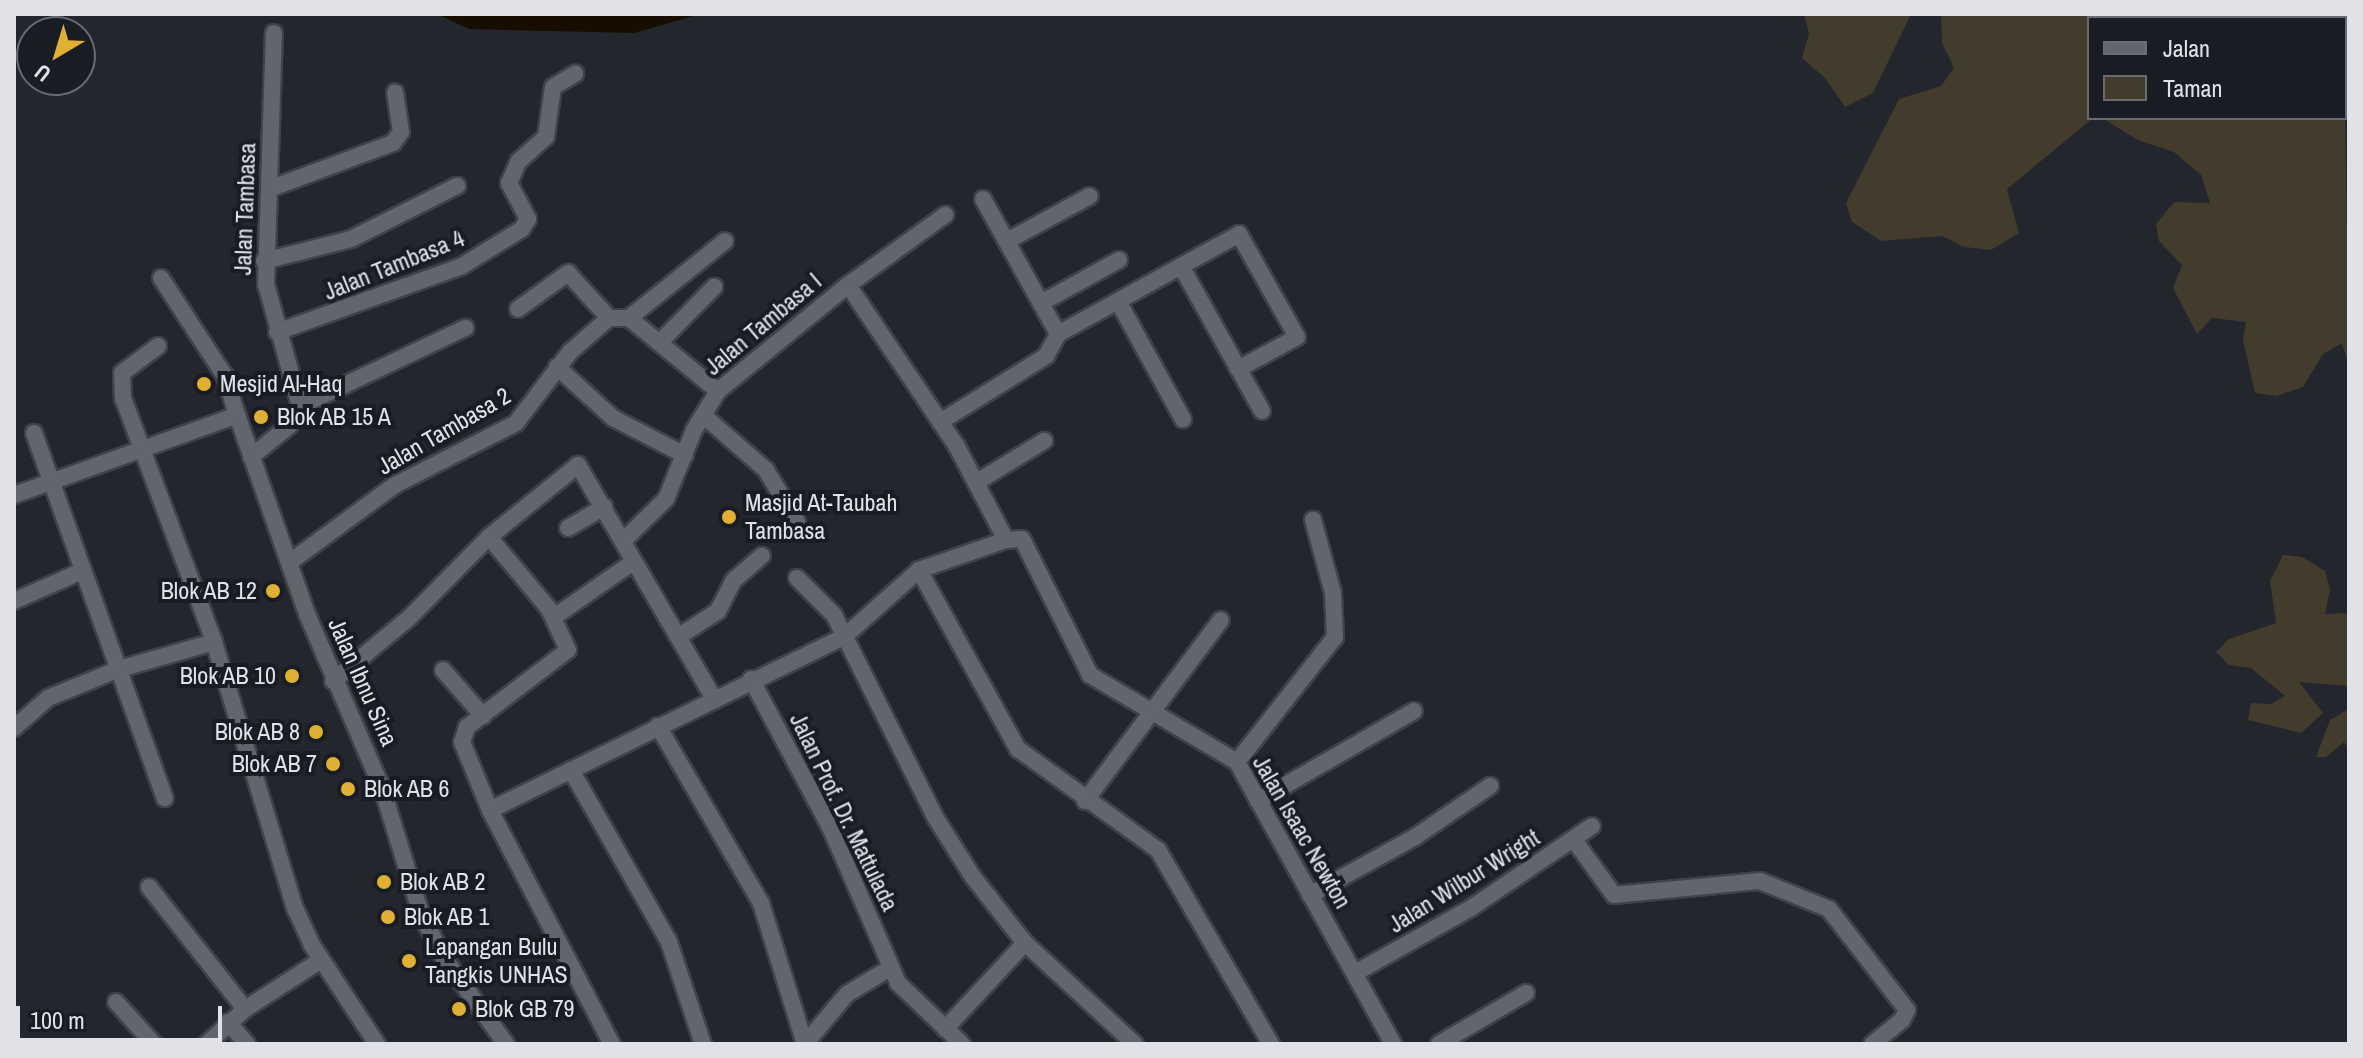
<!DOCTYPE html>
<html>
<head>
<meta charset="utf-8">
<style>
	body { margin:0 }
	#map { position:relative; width:2363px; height:1058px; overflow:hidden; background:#23262c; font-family:"Archivo Narrow",sans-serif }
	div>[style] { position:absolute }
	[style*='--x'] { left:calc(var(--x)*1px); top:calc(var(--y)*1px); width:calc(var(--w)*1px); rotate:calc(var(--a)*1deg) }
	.green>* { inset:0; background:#433b2b }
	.water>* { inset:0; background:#170d00 }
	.roads { filter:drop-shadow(2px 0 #404247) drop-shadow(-2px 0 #404247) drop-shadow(0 2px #404247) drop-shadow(0 -2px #404247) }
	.minor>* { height:16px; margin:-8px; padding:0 8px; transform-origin:8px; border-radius:8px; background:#62656d }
	.dots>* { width:22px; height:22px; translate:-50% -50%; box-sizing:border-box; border:4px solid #1a1c23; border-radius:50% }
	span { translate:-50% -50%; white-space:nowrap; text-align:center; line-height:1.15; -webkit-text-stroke:8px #1a1c23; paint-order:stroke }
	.street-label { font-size:24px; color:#e1e2e7 }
	.poi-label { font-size:24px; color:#e1e2e7 }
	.left { translate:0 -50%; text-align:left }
	.right { translate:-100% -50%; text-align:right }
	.frame { position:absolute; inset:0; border:16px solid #e1e2e7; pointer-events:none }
	.legend { position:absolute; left:2087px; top:16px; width:260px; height:104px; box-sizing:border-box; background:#1a1c23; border:2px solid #6a6b71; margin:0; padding:10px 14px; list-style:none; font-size:24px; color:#e1e2e7 }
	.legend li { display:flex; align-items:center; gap:16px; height:40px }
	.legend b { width:40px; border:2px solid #6a6b71 }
	.north { position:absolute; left:16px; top:16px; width:80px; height:80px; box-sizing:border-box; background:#1a1c23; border:2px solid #6a6b71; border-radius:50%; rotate:218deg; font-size:22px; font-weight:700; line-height:32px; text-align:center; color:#e1e2e7 }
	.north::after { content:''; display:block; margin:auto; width:28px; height:36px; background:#e0b034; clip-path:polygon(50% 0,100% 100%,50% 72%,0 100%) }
	.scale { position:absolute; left:16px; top:1006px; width:206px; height:36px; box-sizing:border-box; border:4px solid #e1e2e7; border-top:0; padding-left:10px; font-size:24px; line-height:28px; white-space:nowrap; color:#e1e2e7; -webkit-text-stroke:6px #1a1c23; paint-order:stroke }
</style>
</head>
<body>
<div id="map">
	<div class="green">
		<div style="clip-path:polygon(1804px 14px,1911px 14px,1873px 93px,1845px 107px,1825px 78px,1802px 58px,1809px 34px)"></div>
		<div style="clip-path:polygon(1941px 14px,2249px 14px,2253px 18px,2089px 18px,2093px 118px,2007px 189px,2019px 233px,1991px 250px,1964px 247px,1942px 236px,1881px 241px,1852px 222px,1846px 203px,1899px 99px,1941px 86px,1954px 68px,1942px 43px)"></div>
		<div style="clip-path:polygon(2345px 102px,2349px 366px,2342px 343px,2323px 354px,2303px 387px,2276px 396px,2255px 393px,2243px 340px,2246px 322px,2212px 318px,2197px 334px,2173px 288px,2182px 265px,2159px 241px,2156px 224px,2174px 202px,2210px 203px,2201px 175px,2174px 152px,2138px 140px,2102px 118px,2345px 118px)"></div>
		<div style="clip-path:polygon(2283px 555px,2302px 557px,2325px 571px,2330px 589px,2325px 614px,2349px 613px,2349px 686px,2299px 682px,2323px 713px,2301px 733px,2248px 720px,2251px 703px,2271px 704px,2285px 696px,2251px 668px,2229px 665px,2216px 652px,2229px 639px,2276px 623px,2270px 581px)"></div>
		<div style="clip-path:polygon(2349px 709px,2349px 750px,2344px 742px,2326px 757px,2316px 757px,2330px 720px)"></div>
	</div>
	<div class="water">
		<div style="clip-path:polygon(437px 14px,699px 14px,635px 33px,469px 29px)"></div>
		<div style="clip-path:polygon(2249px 14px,2342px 14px,2349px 21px,2349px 106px,2345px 18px)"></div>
	</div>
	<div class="roads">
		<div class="minor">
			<div style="--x:269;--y:189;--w:132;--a:-20.4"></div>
			<div style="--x:393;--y:143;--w:14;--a:-54"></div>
			<div style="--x:401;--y:132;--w:40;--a:-98.5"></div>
			<div style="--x:983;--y:199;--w:154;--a:60.9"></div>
			<div style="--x:1007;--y:241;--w:94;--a:-28.5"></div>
			<div style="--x:264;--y:261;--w:90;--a:-14.2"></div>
			<div style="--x:351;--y:239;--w:119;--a:-26.6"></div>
			<div style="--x:1181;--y:266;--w:166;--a:60.8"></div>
			<div style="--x:161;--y:278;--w:117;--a:56.9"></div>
			<div style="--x:225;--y:376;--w:41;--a:72.9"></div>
			<div style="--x:848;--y:285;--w:193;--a:56"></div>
			<div style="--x:956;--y:445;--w:107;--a:62.2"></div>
			<div style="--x:1118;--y:301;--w:135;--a:61.2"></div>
			<div style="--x:1041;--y:303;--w:89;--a:-28.9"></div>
			<div style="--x:518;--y:309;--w:62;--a:-35.8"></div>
			<div style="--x:568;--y:273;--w:61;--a:47.7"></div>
			<div style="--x:629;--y:318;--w:123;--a:-38.7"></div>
			<div style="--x:277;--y:332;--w:196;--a:-19.6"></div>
			<div style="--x:462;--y:266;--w:70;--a:-31.7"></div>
			<div style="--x:522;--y:229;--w:12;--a:-59"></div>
			<div style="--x:528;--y:219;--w:41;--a:-117.8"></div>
			<div style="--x:509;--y:183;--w:24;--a:-66"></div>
			<div style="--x:519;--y:161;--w:36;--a:-42"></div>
			<div style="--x:546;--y:137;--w:50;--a:-82"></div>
			<div style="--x:553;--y:87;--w:26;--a:-31"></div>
			<div style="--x:661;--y:341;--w:76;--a:-45.5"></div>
			<div style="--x:158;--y:346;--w:45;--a:143.1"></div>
			<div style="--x:122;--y:373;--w:25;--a:88"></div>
			<div style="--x:123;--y:398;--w:260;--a:69.5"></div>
			<div style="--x:214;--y:642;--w:278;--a:73.1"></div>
			<div style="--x:295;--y:908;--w:41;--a:65.3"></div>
			<div style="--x:312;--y:945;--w:118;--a:56.7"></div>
			<div style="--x:557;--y:367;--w:76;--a:42.3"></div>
			<div style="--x:613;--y:418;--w:81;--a:27.2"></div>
			<div style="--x:300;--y:406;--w:183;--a:-25.3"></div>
			<div style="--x:703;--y:415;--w:84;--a:41.1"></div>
			<div style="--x:766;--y:470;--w:61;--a:59.2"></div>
			<div style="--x:940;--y:422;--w:125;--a:-31.9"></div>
			<div style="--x:1046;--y:356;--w:25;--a:-61"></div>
			<div style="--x:1058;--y:334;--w:207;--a:-28.9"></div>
			<div style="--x:1239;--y:234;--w:118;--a:60.6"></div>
			<div style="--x:1297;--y:337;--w:67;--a:151.5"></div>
			<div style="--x:34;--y:433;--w:388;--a:70.3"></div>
			<div style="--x:251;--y:457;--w:49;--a:-39.2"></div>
			<div style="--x:289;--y:426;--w:23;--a:-61"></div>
			<div style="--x:300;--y:406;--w:127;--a:-105.6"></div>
			<div style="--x:266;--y:284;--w:251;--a:-88.2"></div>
			<div style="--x:977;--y:482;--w:79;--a:-31.5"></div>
			<div style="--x:14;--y:495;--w:237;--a:-19.7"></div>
			<div style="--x:237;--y:415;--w:211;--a:70.6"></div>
			<div style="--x:307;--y:614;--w:189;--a:66.7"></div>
			<div style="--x:382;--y:788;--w:132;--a:72.8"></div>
			<div style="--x:421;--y:914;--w:50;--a:62.4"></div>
			<div style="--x:444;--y:958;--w:106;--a:54.2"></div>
			<div style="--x:568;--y:528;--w:42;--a:-30.3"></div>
			<div style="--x:489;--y:537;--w:94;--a:50.2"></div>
			<div style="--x:549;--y:609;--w:45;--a:65.1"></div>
			<div style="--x:568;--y:650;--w:127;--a:142.7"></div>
			<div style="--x:467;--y:727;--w:16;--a:108"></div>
			<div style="--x:462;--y:742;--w:74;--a:67.6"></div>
			<div style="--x:490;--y:810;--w:264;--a:62.5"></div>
			<div style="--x:623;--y:541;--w:60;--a:-44.3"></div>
			<div style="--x:666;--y:499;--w:74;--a:-67.9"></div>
			<div style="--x:694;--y:430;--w:46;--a:-58.4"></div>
			<div style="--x:718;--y:391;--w:168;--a:-39.2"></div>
			<div style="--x:848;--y:285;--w:120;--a:-35.8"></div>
			<div style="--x:290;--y:562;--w:130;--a:-36.3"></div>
			<div style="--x:395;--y:485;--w:136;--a:-27.1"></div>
			<div style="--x:516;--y:423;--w:89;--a:-52.7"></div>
			<div style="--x:570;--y:352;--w:52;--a:-41.1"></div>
			<div style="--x:609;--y:318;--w:20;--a:0"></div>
			<div style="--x:629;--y:318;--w:115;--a:39.4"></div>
			<div style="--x:919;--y:570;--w:205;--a:61.1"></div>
			<div style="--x:1018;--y:749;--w:173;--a:35.8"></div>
			<div style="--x:1158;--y:850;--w:225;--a:59.8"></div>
			<div style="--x:797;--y:578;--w:52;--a:45"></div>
			<div style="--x:834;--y:615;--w:226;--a:63.4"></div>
			<div style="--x:935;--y:817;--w:71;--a:57.7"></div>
			<div style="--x:973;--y:877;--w:84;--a:51.8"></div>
			<div style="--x:1025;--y:943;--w:149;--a:42.6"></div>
			<div style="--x:14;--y:601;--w:74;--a:-23.8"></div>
			<div style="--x:554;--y:617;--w:96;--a:-34.8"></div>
			<div style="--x:681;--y:635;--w:44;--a:-33"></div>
			<div style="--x:718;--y:611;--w:35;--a:-63"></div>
			<div style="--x:734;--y:580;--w:37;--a:-41"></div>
			<div style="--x:443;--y:670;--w:61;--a:49"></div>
			<div style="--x:751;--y:679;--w:168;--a:61.9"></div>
			<div style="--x:830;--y:827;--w:170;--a:66.4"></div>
			<div style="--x:898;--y:983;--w:88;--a:43.6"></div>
			<div style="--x:333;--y:681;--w:100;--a:-39.7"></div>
			<div style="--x:410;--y:617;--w:112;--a:-45.4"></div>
			<div style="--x:489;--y:537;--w:114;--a:-39"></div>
			<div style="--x:578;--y:465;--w:272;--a:59.8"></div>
			<div style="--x:658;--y:726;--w:205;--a:59.8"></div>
			<div style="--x:761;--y:903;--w:148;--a:72.7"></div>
			<div style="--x:14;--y:728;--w:45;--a:-41.4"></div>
			<div style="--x:48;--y:698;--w:77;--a:-22.2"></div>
			<div style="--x:119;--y:669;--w:99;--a:-15.9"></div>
			<div style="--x:1237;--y:762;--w:159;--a:-51.9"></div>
			<div style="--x:1335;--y:637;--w:44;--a:-92.6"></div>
			<div style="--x:1333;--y:593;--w:76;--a:-105.3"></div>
			<div style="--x:571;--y:770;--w:198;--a:60.3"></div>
			<div style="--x:669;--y:942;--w:108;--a:71.6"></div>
			<div style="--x:1085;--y:801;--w:226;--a:-53.1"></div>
			<div style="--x:1258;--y:801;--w:180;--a:-30"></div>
			<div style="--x:490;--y:810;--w:395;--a:-26.1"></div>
			<div style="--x:845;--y:636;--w:99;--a:-41.7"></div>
			<div style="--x:919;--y:570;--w:92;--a:-19"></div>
			<div style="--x:1006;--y:540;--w:16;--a:-4"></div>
			<div style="--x:1022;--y:539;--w:152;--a:63.4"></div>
			<div style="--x:1090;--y:675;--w:171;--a:30.6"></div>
			<div style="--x:1237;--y:762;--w:322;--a:61"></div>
			<div style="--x:1574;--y:840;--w:68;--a:54"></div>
			<div style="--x:1614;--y:895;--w:147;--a:-5.5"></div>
			<div style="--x:1760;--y:881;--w:74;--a:22.1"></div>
			<div style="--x:1829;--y:909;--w:128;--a:52.3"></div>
			<div style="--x:1907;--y:1010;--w:11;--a:117"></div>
			<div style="--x:1902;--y:1020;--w:38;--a:141"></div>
			<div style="--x:149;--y:887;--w:155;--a:51.8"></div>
			<div style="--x:1310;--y:895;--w:120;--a:-28.9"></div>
			<div style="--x:1415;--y:837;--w:91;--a:-34.2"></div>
			<div style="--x:1357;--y:972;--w:131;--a:-29.3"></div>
			<div style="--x:1471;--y:908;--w:146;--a:-34.1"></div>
			<div style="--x:116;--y:1002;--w:57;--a:47.9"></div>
			<div style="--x:228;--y:1022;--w:29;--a:49"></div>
			<div style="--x:945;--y:1029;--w:117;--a:-47.1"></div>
			<div style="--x:207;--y:1044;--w:52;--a:-42.6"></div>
			<div style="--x:245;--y:1009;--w:90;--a:-32.8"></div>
			<div style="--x:805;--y:1044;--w:65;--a:-50"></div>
			<div style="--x:847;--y:994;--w:50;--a:-31.2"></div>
			<div style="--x:1439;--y:1044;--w:101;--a:-30.4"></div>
		</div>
	</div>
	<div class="dots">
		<div style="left:204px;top:384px;background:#e0b034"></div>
		<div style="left:261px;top:417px;background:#e0b034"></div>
		<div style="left:729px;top:517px;background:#e0b034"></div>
		<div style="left:273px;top:591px;background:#e0b034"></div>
		<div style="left:292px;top:676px;background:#e0b034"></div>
		<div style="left:316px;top:732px;background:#e0b034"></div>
		<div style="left:333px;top:764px;background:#e0b034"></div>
		<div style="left:348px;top:789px;background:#e0b034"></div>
		<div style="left:384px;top:882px;background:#e0b034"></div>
		<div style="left:388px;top:917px;background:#e0b034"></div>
		<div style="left:409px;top:961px;background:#e0b034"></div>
		<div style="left:459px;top:1009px;background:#e0b034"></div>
	</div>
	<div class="street-label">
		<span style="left:245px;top:209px;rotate:-88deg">Jalan Tambasa</span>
		<span style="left:394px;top:265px;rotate:-22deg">Jalan Tambasa 4</span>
		<span style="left:763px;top:324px;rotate:-40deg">Jalan Tambasa I</span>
		<span style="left:444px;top:431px;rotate:-30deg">Jalan Tambasa 2</span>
		<span style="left:363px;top:682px;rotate:66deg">Jalan Ibnu Sina</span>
		<span style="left:844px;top:812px;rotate:64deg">Jalan Prof. Dr. Mattulada</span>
		<span style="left:1302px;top:832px;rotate:60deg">Jalan Isaac Newton</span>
		<span style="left:1464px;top:881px;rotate:-32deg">Jalan Wilbur Wright</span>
	</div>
	<div class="poi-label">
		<span class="left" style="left:220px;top:384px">Mesjid Al-Haq</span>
		<span class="left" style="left:277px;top:417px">Blok AB 15 A</span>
		<span class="left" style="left:745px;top:517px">Masjid At-Taubah<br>Tambasa</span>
		<span class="right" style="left:257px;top:591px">Blok AB 12</span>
		<span class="right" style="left:276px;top:676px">Blok AB 10</span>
		<span class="right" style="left:300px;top:732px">Blok AB 8</span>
		<span class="right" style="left:317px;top:764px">Blok AB 7</span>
		<span class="left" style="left:364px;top:789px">Blok AB 6</span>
		<span class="left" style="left:400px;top:882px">Blok AB 2</span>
		<span class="left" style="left:404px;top:917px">Blok AB 1</span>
		<span class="left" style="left:425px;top:961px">Lapangan Bulu<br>Tangkis UNHAS</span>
		<span class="left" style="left:475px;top:1009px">Blok GB 79</span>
	</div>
	<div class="frame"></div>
	<ul class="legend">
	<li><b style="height:10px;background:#62656d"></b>Jalan</li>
	<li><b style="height:22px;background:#433b2b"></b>Taman</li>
	</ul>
	<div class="north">U</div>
	<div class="scale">100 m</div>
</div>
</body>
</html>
